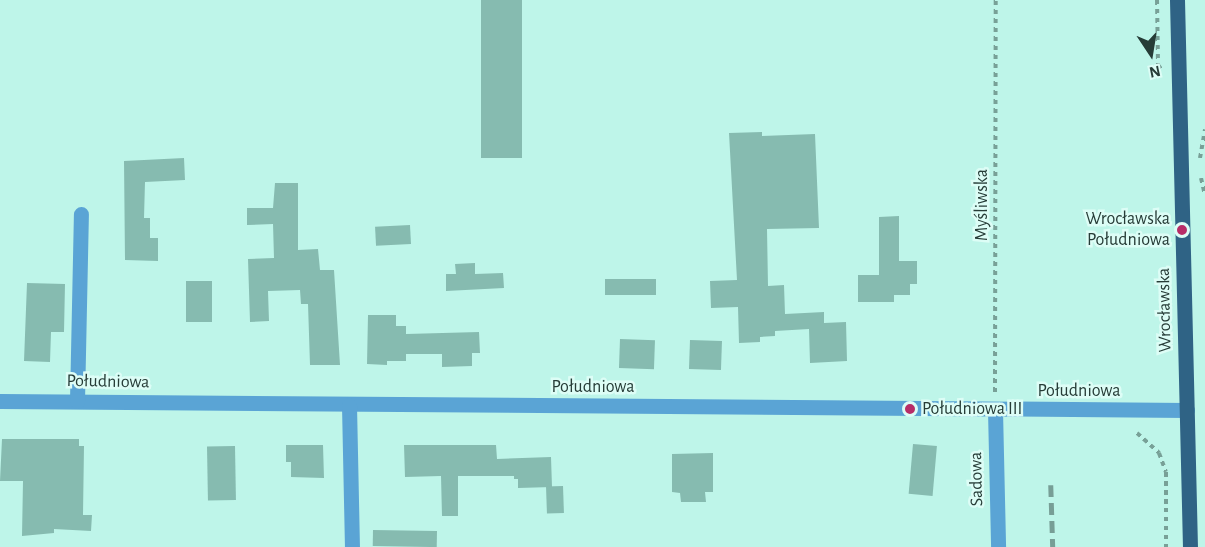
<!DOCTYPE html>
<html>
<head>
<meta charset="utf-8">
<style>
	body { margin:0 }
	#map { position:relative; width:1205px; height:547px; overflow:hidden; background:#bef5e9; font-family:"Alegreya Sans",sans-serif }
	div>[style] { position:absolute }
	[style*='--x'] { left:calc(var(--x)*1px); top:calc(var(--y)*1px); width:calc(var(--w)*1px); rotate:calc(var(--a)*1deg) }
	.building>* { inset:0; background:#86bbb0; transform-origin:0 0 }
	.path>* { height:4px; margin-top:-2px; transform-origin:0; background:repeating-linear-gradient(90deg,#78a097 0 4.5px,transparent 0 9px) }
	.minor>* { height:15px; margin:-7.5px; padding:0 7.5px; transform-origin:7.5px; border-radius:7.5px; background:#5aa4d5 }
	.major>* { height:15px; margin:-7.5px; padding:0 7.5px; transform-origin:7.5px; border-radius:7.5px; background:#2f6385 }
	.rail>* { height:4.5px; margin-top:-2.25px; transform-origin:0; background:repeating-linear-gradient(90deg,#779e96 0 12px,transparent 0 18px) }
	.dots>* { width:16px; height:16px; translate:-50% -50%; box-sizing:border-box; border:3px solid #ddfdf6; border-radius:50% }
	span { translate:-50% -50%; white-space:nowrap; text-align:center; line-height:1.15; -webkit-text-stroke:5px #ddfdf6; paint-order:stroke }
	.street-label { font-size:18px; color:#263c37 }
	.poi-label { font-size:18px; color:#263c37 }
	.right { translate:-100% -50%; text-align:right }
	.left { translate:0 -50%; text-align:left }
	.north { position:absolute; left:1121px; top:24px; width:60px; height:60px; -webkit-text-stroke:4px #ddfdf6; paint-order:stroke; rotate:168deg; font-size:16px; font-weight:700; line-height:24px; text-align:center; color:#263c37 }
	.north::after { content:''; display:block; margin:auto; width:21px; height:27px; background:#263c37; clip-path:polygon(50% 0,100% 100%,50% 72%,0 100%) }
</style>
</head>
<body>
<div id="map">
	<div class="building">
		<div style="left:481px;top:0;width:41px;height:158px"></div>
		<div style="clip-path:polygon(762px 132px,762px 136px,815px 134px,819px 228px,767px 229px,768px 286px,784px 285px,785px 314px,824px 312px,824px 323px,846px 322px,847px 361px,810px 363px,809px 329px,775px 331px,775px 336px,760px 337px,760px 342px,739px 343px,738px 307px,711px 308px,710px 281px,737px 280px,729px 133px)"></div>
		<div style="clip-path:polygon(184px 158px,185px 180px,145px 182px,144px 218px,150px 218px,150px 238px,158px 238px,158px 261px,125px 260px,124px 161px)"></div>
		<div style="clip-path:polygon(275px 183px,298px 183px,298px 250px,318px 249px,320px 270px,334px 270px,340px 365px,310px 365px,308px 304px,301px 304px,300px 290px,268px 291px,269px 321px,250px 322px,248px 259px,274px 258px,273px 224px,247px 225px,247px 208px,273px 208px)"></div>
		<div style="clip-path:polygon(899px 216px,899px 261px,917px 261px,917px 284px,910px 284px,910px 295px,894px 295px,894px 302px,858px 302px,858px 275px,879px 275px,879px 217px)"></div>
		<div style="left:410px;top:225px;width:19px;height:35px;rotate:87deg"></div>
		<div style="clip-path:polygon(475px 263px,475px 274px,503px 273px,504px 288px,446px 291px,446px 274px,456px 274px,455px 264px)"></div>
		<div style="left:656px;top:279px;width:16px;height:51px;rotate:90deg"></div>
		<div style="left:186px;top:281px;width:26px;height:41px"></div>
		<div style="clip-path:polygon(27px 283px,65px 284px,64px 332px,51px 332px,50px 362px,24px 361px)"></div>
		<div style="clip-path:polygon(368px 315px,396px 315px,396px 326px,406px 326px,406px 334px,479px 332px,480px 353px,472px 353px,472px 366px,442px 367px,442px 354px,406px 354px,406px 361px,387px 361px,387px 365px,367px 364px)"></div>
		<div style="left:620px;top:339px;width:35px;height:29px;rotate:2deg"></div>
		<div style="left:690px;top:340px;width:32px;height:29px;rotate:2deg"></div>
		<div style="clip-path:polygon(2px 439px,79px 439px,79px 446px,84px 446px,83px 515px,92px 515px,91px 531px,54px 529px,54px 533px,22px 536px,23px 481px,0 481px)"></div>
		<div style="left:913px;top:444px;width:24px;height:50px;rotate:5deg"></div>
		<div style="clip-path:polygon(286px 445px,323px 445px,324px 478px,291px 477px,291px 462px,286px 462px)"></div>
		<div style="clip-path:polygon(404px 445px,496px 445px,497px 459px,551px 457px,552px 487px,518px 488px,518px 479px,514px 479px,514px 476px,458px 476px,458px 516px,442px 516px,441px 476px,405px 477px)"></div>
		<div style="left:235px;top:446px;width:54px;height:28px;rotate:89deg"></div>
		<div style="clip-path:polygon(713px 453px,713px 492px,705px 492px,706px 502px,681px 502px,680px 493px,672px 492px,672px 454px)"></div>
		<div style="left:563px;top:486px;width:27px;height:17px;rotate:88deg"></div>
		<div style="left:373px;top:530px;width:64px;height:16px;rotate:1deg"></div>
	</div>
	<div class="path">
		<div style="--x:1157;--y:0;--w:65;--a:89.1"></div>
		<div style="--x:1158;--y:65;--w:5;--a:53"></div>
		<div style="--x:1200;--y:158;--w:29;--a:-80"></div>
		<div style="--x:1201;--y:178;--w:18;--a:77"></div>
		<div style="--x:995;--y:392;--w:392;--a:-89.9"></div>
		<div style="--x:1137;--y:433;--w:30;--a:42"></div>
		<div style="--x:1159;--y:453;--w:20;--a:70"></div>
		<div style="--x:1166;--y:472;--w:75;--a:90"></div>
	</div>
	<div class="minor">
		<div style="--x:0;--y:401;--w:1187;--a:0.43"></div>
		<div style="--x:77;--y:401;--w:187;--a:-88.8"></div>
		<div style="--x:349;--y:405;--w:142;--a:88.8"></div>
		<div style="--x:995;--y:410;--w:137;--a:88.7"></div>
	</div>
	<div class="major">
		<div style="--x:1177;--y:0;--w:547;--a:88.64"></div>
	</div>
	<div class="rail">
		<div style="--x:1051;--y:485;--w:62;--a:88.2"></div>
	</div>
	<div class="dots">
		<div style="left:1182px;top:230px;background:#b72d68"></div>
		<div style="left:910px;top:409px;background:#b72d68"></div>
	</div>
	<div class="street-label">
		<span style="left:982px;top:205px;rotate:-90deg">Myśliwska</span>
		<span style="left:1165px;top:310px;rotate:-91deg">Wrocławska</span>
		<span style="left:108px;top:382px;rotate:1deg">Południowa</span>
		<span style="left:593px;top:387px">Południowa</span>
		<span style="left:1079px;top:391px">Południowa</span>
		<span style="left:977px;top:479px;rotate:-91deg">Sadowa</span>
	</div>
	<div class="poi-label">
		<span class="right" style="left:1170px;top:230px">Wrocławska<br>Południowa</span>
		<span class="left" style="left:922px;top:409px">Południowa III</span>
	</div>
	<div class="north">N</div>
</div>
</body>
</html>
